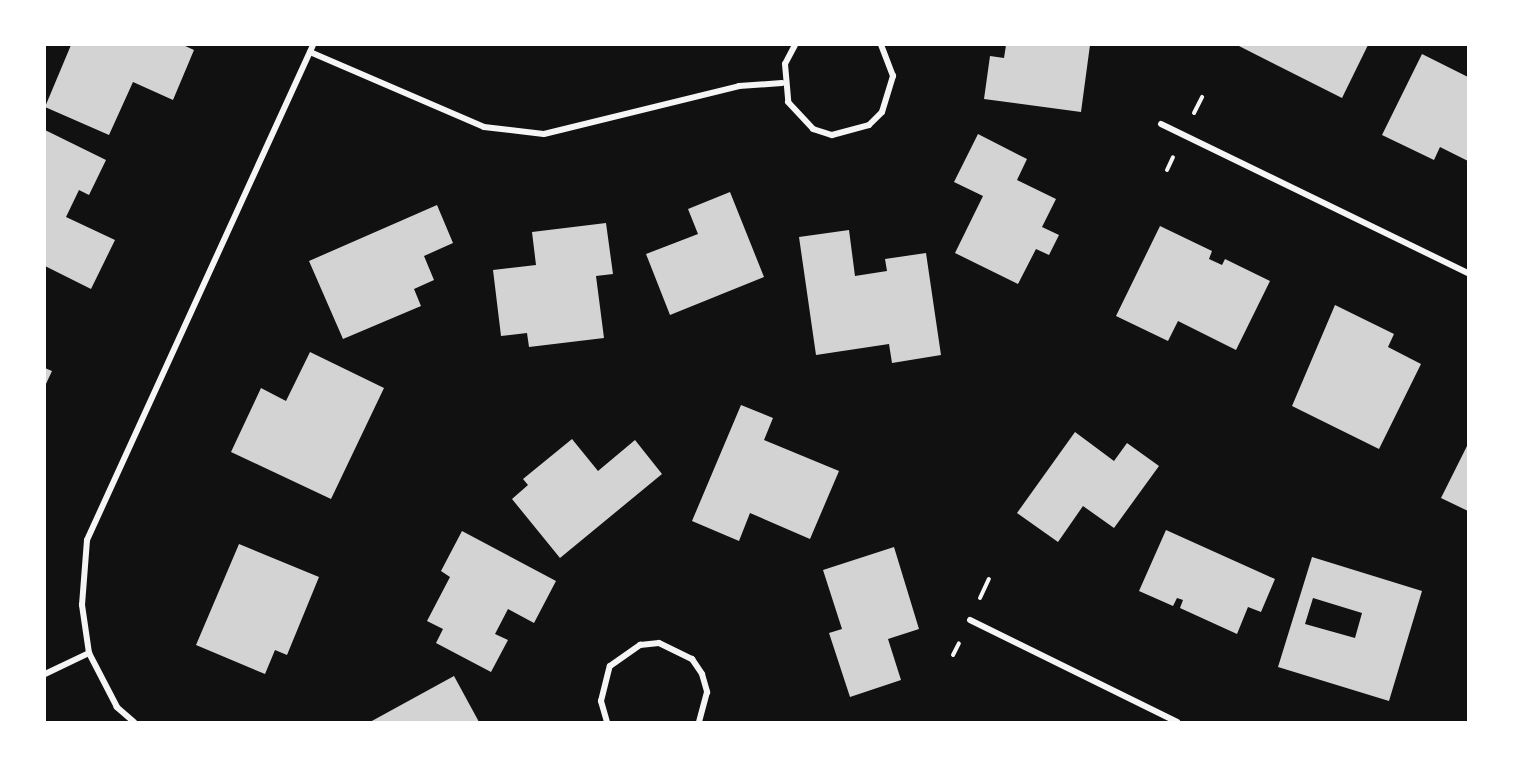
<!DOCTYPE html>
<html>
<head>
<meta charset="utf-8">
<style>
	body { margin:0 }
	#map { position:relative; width:1513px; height:767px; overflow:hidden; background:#111; font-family:"Fira Sans Condensed",sans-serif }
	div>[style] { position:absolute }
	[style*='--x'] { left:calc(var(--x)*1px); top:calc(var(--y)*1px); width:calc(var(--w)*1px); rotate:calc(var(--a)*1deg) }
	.building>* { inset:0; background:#d3d3d3 }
	.path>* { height:4px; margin:-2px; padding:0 2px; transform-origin:2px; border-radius:2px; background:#f5f5f5 }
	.minor>* { height:6px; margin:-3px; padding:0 3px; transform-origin:3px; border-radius:3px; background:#f5f5f5 }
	span { translate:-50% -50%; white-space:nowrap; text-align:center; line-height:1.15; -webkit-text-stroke:6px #fff; paint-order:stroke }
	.frame { position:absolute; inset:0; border:46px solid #fff; pointer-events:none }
</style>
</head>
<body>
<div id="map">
	<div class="building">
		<div style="clip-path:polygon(71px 45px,183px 45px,194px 50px,173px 100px,133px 82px,109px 135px,45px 107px)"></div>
		<div style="clip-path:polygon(1006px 45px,1090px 45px,1081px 112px,984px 99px,990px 56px,1004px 58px)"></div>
		<div style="clip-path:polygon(1237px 45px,1368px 45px,1342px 98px)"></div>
		<div style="clip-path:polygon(1422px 54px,1468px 77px,1468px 161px,1440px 147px,1434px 160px,1382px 135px)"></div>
		<div style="clip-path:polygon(45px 130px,106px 160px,89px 195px,79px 190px,66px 217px,115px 240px,91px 289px,45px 266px)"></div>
		<div style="clip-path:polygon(978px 134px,1027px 159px,1017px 180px,1056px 199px,1042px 227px,1059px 235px,1049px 255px,1036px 249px,1018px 284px,955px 253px,983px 196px,954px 182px)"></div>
		<div style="clip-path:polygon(730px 192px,764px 277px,670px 315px,646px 254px,698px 234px,688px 209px)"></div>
		<div style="clip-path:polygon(437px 205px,453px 243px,424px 256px,434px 280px,414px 289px,421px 306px,343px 339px,309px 261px)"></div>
		<div style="clip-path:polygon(606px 223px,613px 274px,596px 276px,604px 338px,529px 347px,527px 333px,501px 336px,493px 270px,536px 265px,532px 232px)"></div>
		<div style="clip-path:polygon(1160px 226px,1212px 251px,1209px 259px,1222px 265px,1225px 259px,1270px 281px,1236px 350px,1178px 321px,1168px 341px,1116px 316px)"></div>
		<div style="clip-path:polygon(849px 230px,855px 276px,887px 271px,885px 259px,926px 253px,941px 355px,892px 363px,889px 344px,816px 355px,799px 237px)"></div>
		<div style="clip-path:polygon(1335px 305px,1394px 334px,1388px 347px,1421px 364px,1379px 449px,1292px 406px)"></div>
		<div style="clip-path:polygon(310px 352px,384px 388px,331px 499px,231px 452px,261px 388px,286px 401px)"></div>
		<div style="clip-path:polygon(45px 368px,52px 371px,45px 386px)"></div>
		<div style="clip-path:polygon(741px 405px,773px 418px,764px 440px,839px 471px,810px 539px,750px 513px,739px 541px,692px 521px)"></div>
		<div style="clip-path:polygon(1075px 432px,1114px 461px,1127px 443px,1159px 466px,1114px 528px,1083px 506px,1058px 542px,1017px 513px)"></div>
		<div style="clip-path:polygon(572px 439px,598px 471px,635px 440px,662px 474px,560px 558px,512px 499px,528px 485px,523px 479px)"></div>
		<div style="clip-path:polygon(1468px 444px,1468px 511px,1441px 498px)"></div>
		<div style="clip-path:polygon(1166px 530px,1275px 579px,1261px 612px,1248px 607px,1237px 634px,1180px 608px,1183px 600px,1177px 598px,1173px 606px,1139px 591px)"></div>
		<div style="clip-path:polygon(462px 531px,556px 581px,534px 623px,508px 609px,495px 634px,508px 640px,491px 672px,436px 643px,443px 629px,427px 621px,450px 577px,441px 571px)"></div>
		<div style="clip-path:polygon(239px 544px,319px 577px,287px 655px,275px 650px,265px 674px,196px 645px)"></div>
		<div style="clip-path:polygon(894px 547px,919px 629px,888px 639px,901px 680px,850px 697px,829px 633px,842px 629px,823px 570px)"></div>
		<div style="clip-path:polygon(evenodd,1312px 557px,1422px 591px,1389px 701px,1278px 667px,1312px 557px,1313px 598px,1362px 613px,1355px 638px,1305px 624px,1313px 598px)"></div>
		<div style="clip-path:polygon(454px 676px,479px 722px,370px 722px)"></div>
	</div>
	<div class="path">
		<div style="--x:1194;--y:113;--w:18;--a:-63"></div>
		<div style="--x:1167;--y:170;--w:14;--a:-65"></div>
		<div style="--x:980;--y:598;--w:21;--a:-65"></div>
		<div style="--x:953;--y:655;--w:13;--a:-63"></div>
	</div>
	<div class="minor">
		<div style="--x:795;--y:45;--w:21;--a:118"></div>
		<div style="--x:785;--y:64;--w:38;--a:85"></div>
		<div style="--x:788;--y:102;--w:37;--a:47"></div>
		<div style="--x:813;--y:129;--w:20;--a:18"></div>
		<div style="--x:832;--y:135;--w:38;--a:-15"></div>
		<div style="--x:869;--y:125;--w:18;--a:-45"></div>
		<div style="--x:882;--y:112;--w:38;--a:-73"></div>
		<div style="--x:893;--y:76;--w:33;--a:-111"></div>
		<div style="--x:310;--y:52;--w:189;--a:23.3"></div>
		<div style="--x:484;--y:127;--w:60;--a:6.7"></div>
		<div style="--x:544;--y:134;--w:201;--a:-13.8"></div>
		<div style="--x:739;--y:86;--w:43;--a:-4"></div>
		<div style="--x:1161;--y:124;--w:341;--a:25.9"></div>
		<div style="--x:970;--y:620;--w:231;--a:26.2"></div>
		<div style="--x:45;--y:674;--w:49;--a:-25.5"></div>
		<div style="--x:134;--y:722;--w:23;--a:-139"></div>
		<div style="--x:117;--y:707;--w:61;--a:-117.4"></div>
		<div style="--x:89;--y:653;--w:49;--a:-98.3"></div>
		<div style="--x:82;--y:605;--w:65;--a:-85.6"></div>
		<div style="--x:87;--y:540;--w:544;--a:-65.46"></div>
		<div style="--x:607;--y:722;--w:22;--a:-106"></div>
		<div style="--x:601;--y:701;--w:36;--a:-76"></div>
		<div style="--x:610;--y:666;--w:37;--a:-35"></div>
		<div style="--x:640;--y:645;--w:19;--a:-6"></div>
		<div style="--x:659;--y:643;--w:37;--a:26"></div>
		<div style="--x:692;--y:659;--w:18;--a:56"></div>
		<div style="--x:702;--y:674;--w:19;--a:74"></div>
		<div style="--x:707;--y:692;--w:31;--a:105"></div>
	</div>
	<div class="frame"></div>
</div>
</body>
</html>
